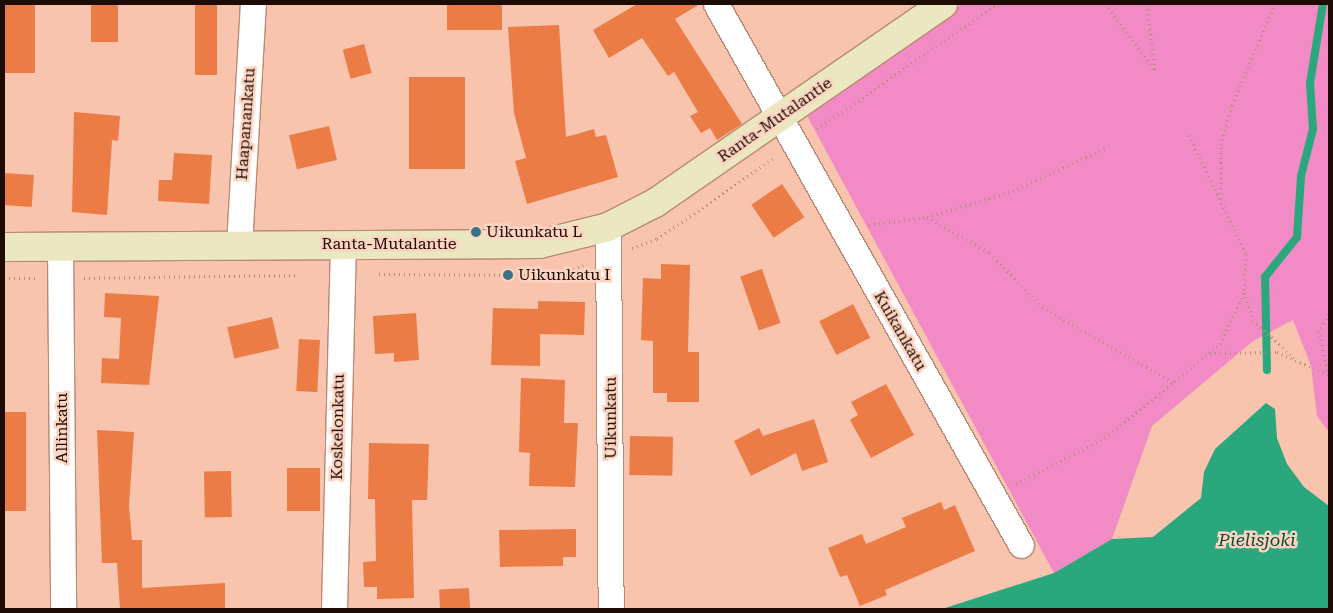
<!DOCTYPE html>
<html>
<head>
<meta charset="utf-8">
<style>
	body { margin:0 }
	#map { position:relative; width:1333px; height:613px; overflow:hidden; background:#f8c4ad; font-family:"Roboto Serif",serif }
	div>[style] { position:absolute }
	[style*='--x'] { left:calc(var(--x)*1px); top:calc(var(--y)*1px); width:calc(var(--w)*1px); rotate:calc(var(--a)*1deg) }
	.green>* { inset:0; background:#f18ac5 }
	.water>* { inset:0; background:#2ba77d }
	.stream>* { height:8px; margin:-4px; padding:0 4px; transform-origin:4px; border-radius:4px; background:#2ba77d }
	.building>* { inset:0; background:#ec7c45; transform-origin:0 0 }
	.path>* { height:3px; margin-top:-1.5px; transform-origin:0; background:repeating-linear-gradient(90deg,#b58b7a 0 1px,transparent 0 5px) }
	.roads { filter:drop-shadow(1px 0 #ba8973) drop-shadow(-1px 0 #ba8973) drop-shadow(0 1px #ba8973) drop-shadow(0 -1px #ba8973) }
	.street>* { height:25px; margin:-12.5px; padding:0 12.5px; transform-origin:12.5px; border-radius:12.5px; background:#fff }
	.secondary>* { height:28px; margin:-14px; padding:0 14px; transform-origin:14px; border-radius:14px; background:#ebe8c1 }
	.dots>* { width:14px; height:14px; translate:-50% -50%; box-sizing:border-box; border:2px solid #fed4c1; border-radius:50% }
	span { translate:-50% -50%; white-space:nowrap; text-align:center; line-height:1.15; -webkit-text-stroke:5px #fed4c1; paint-order:stroke }
	.street-label { font-size:16px; color:#1d0b05 }
	.poi-label { font-size:16px; color:#1d0b05 }
	.left { translate:0 -50%; text-align:left }
	.water-label { font-size:18px; color:#084c36; font-style:italic }
	.frame { position:absolute; inset:0; border:5px solid #1d0b05; pointer-events:none }
</style>
</head>
<body>
<div id="map">
	<div class="green">
		<div style="clip-path:polygon(962px 4px,1329px 4px,1329px 432px,1317px 416px,1311px 366px,1293px 320px,1253px 341px,1152px 426px,1112px 539px,1054px 573px,805px 112px)"></div>
	</div>
	<div class="water">
		<div style="clip-path:polygon(1266px 403px,1275px 409px,1277px 438px,1287px 464px,1304px 487px,1329px 506px,1329px 609px,942px 609px,1054px 573px,1112px 539px,1153px 537px,1201px 498px,1204px 472px,1215px 449px)"></div>
	</div>
	<div class="stream">
		<div style="--x:1267;--y:370;--w:93;--a:-91.2"></div>
		<div style="--x:1265;--y:277;--w:51;--a:-51.3"></div>
		<div style="--x:1297;--y:237;--w:61;--a:-86.2"></div>
		<div style="--x:1301;--y:176;--w:49;--a:-75.7"></div>
		<div style="--x:1313;--y:129;--w:46;--a:-93.7"></div>
		<div style="--x:1310;--y:83;--w:80;--a:-80.7"></div>
	</div>
	<div class="building">
		<div style="left:4px;top:4px;width:31px;height:69px"></div>
		<div style="left:91px;top:4px;width:27px;height:38px"></div>
		<div style="left:195px;top:4px;width:22px;height:71px"></div>
		<div style="left:447px;top:4px;width:55px;height:26px"></div>
		<div style="clip-path:polygon(637px 4px,700px 4px,675px 19px,742px 124px,717px 140px,710px 128px,701px 133px,690px 116px,698px 112px,674px 72px,668px 76px,642px 38px,609px 58px,593px 30px)"></div>
		<div style="clip-path:polygon(559px 25px,566px 137px,594px 129px,596px 137px,606px 135px,618px 177px,527px 204px,515px 161px,526px 158px,514px 113px,508px 27px)"></div>
		<div style="left:364px;top:44px;width:30px;height:22px;rotate:75deg"></div>
		<div style="left:409px;top:77px;width:56px;height:92px"></div>
		<div style="clip-path:polygon(74px 112px,120px 116px,118px 141px,112px 140px,107px 215px,72px 212px)"></div>
		<div style="left:329px;top:126px;width:35px;height:41px;rotate:77deg"></div>
		<div style="clip-path:polygon(174px 153px,212px 155px,209px 204px,158px 201px,159px 180px,172px 180px)"></div>
		<div style="left:4px;top:173px;width:30px;height:32px;rotate:4deg"></div>
		<div style="left:782px;top:184px;width:40px;height:37px;rotate:56deg"></div>
		<div style="clip-path:polygon(661px 264px,690px 265px,688px 352px,699px 352px,699px 402px,667px 402px,667px 393px,653px 393px,653px 341px,641px 340px,643px 278px,661px 279px)"></div>
		<div style="left:762px;top:269px;width:57px;height:23px;rotate:71deg"></div>
		<div style="clip-path:polygon(105px 293px,159px 296px,149px 385px,101px 383px,102px 358px,119px 359px,121px 318px,104px 317px)"></div>
		<div style="clip-path:polygon(538px 301px,585px 302px,584px 335px,540px 334px,540px 366px,491px 365px,493px 308px,538px 309px)"></div>
		<div style="left:853px;top:304px;width:38px;height:38px;rotate:63deg"></div>
		<div style="clip-path:polygon(416px 313px,419px 360px,394px 362px,394px 353px,375px 354px,373px 316px)"></div>
		<div style="left:272px;top:317px;width:32px;height:46px;rotate:77deg"></div>
		<div style="left:299px;top:339px;width:21px;height:52px;rotate:3deg"></div>
		<div style="clip-path:polygon(521px 378px,565px 380px,564px 423px,578px 423px,575px 487px,529px 486px,530px 453px,519px 452px)"></div>
		<div style="clip-path:polygon(886px 384px,914px 435px,871px 458px,850px 420px,858px 415px,851px 402px)"></div>
		<div style="left:26px;top:412px;width:99px;height:22px;rotate:90deg"></div>
		<div style="clip-path:polygon(814px 419px,828px 462px,802px 471px,796px 453px,751px 476px,734px 441px,759px 428px,763px 436px)"></div>
		<div style="clip-path:polygon(97px 430px,134px 432px,129px 506px,132px 540px,142px 540px,142px 588px,225px 583px,225px 609px,120px 609px,117px 563px,102px 563px)"></div>
		<div style="left:630px;top:436px;width:43px;height:39px;rotate:1deg"></div>
		<div style="clip-path:polygon(369px 443px,429px 444px,427px 500px,412px 500px,414px 598px,377px 599px,377px 587px,364px 587px,363px 562px,376px 561px,375px 499px,368px 499px)"></div>
		<div style="left:287px;top:468px;width:33px;height:43px"></div>
		<div style="left:231px;top:471px;width:46px;height:27px;rotate:89deg"></div>
		<div style="clip-path:polygon(941px 502px,944px 510px,955px 505px,975px 551px,885px 590px,887px 595px,860px 606px,847px 575px,840px 577px,828px 548px,862px 534px,866px 544px,906px 527px,902px 518px)"></div>
		<div style="clip-path:polygon(576px 529px,576px 557px,563px 557px,563px 566px,500px 567px,499px 530px)"></div>
		<div style="left:469px;top:588px;width:21px;height:30px;rotate:87deg"></div>
	</div>
	<div class="path">
		<div style="--x:1105;--y:4;--w:85;--a:53.1"></div>
		<div style="--x:1147;--y:4;--w:66;--a:83.1"></div>
		<div style="--x:817;--y:129;--w:219;--a:-34.8"></div>
		<div style="--x:1189;--y:135;--w:132;--a:64.4"></div>
		<div style="--x:1246;--y:254;--w:38;--a:93"></div>
		<div style="--x:1244;--y:292;--w:29;--a:72"></div>
		<div style="--x:1253;--y:320;--w:57;--a:42.9"></div>
		<div style="--x:1221;--y:203;--w:58;--a:-90"></div>
		<div style="--x:1221;--y:145;--w:41;--a:-74.6"></div>
		<div style="--x:1232;--y:105;--w:110;--a:-66.9"></div>
		<div style="--x:927;--y:217;--w:73;--a:29.7"></div>
		<div style="--x:990;--y:253;--w:75;--a:46.1"></div>
		<div style="--x:1042;--y:307;--w:152;--a:29.9"></div>
		<div style="--x:869;--y:225;--w:59;--a:-7.9"></div>
		<div style="--x:927;--y:217;--w:90;--a:-16.8"></div>
		<div style="--x:1013;--y:191;--w:105;--a:-24.9"></div>
		<div style="--x:632;--y:248;--w:27;--a:-20"></div>
		<div style="--x:657;--y:239;--w:142;--a:-34.7"></div>
		<div style="--x:379;--y:274;--w:175;--a:0.3"></div>
		<div style="--x:554;--y:275;--w:32;--a:-18"></div>
		<div style="--x:4;--y:278;--w:32;--a:0"></div>
		<div style="--x:84;--y:278;--w:214;--a:-0.8"></div>
		<div style="--x:1329;--y:314;--w:19;--a:122"></div>
		<div style="--x:1319;--y:330;--w:48;--a:78"></div>
		<div style="--x:1210;--y:353;--w:67;--a:-0.9"></div>
		<div style="--x:1277;--y:352;--w:55;--a:23.7"></div>
		<div style="--x:1016;--y:484;--w:100;--a:-27.3"></div>
		<div style="--x:1105;--y:438;--w:134;--a:-39.3"></div>
		<div style="--x:1209;--y:353;--w:14;--a:-39"></div>
		<div style="--x:1220;--y:344;--w:57;--a:-65.2"></div>
	</div>
	<div class="roads">
		<div class="street">
			<div style="--x:716;--y:4;--w:621;--a:60.59"></div>
			<div style="--x:608;--y:227;--w:382;--a:89.6"></div>
			<div style="--x:239;--y:245;--w:241;--a:-86.7"></div>
			<div style="--x:60;--y:246;--w:363;--a:89.5"></div>
			<div style="--x:334;--y:609;--w:365;--a:-88.6"></div>
		</div>
		<div class="secondary">
			<div style="--x:4;--y:247;--w:536;--a:-0.32"></div>
			<div style="--x:540;--y:244;--w:70;--a:-14"></div>
			<div style="--x:608;--y:227;--w:53;--a:-27.1"></div>
			<div style="--x:655;--y:203;--w:350;--a:-34.6"></div>
		</div>
	</div>
	<div class="dots">
		<div style="left:476px;top:232px;background:#36738a"></div>
		<div style="left:508px;top:275px;background:#36738a"></div>
	</div>
	<div class="street-label">
		<span style="left:775px;top:120px;rotate:-35deg">Ranta-Mutalantie</span>
		<span style="left:246px;top:124px;rotate:-86deg">Haapanankatu</span>
		<span style="left:389px;top:244px">Ranta-Mutalantie</span>
		<span style="left:900px;top:331px;rotate:60deg">Kuikankatu</span>
		<span style="left:611px;top:418px;rotate:-90deg">Uikunkatu</span>
		<span style="left:338px;top:427px;rotate:-89deg">Koskelonkatu</span>
		<span style="left:62px;top:428px;rotate:-90deg">Allinkatu</span>
	</div>
	<div class="poi-label">
		<span class="left" style="left:486px;top:232px">Uikunkatu L</span>
		<span class="left" style="left:518px;top:275px">Uikunkatu I</span>
	</div>
	<div class="water-label">
		<span style="left:1257px;top:540px">Pielisjoki</span>
	</div>
	<div class="frame"></div>
</div>
</body>
</html>
